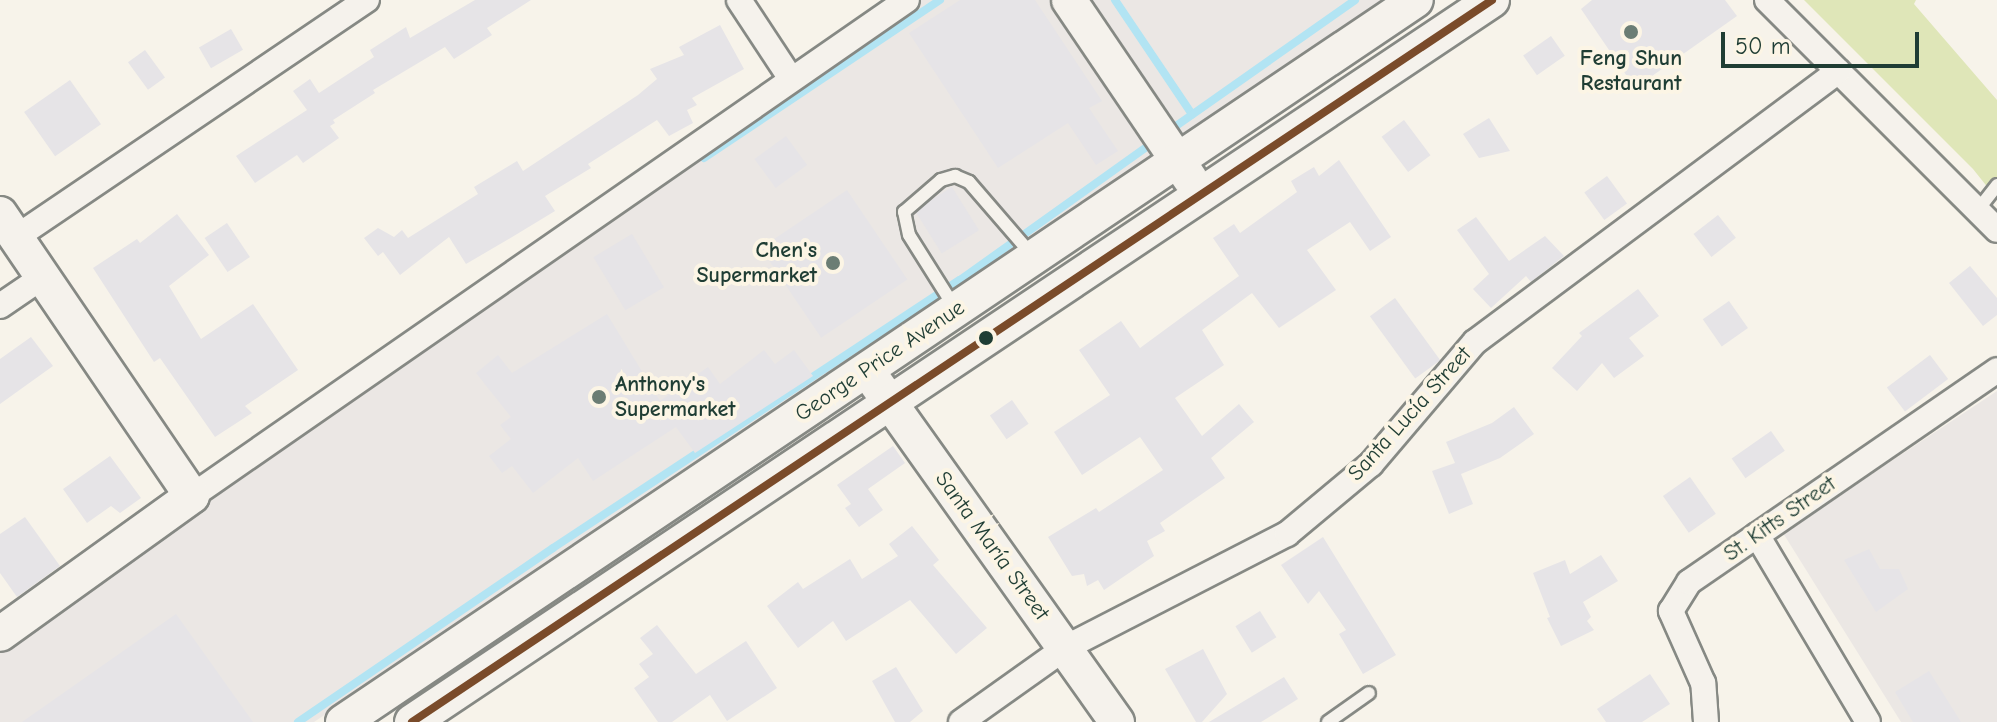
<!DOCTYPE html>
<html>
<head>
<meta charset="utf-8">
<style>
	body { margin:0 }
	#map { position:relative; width:1997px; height:722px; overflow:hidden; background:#f7f3ea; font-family:"Comic Neue",sans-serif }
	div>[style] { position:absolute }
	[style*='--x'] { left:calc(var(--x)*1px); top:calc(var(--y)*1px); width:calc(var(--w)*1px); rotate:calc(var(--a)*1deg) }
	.built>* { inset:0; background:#ebe7e4 }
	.green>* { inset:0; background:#dfe6b8 }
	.stream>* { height:8px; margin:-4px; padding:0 4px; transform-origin:4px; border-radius:4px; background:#b2e4f3 }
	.building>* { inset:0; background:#e6e4e7; transform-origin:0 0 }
	.roads { filter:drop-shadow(2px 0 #868984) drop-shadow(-2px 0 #868984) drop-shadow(0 2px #868984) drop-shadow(0 -2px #868984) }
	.lane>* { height:12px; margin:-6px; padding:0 6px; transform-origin:6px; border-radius:6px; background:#f5f2ec }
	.street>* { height:24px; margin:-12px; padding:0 12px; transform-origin:12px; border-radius:12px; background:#f5f2ec }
	.secondary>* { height:34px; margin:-17px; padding:0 17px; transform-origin:17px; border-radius:17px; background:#f5f2ec }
	.bus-1>* { height:8px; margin:-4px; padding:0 4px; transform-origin:4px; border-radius:4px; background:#7a4b2a }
	.dots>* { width:22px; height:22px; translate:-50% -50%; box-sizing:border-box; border:4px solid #fcf5e5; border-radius:50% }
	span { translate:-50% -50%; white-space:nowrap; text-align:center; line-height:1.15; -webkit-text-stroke:8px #fcf5e5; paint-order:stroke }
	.poi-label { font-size:22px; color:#1f3d34; font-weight:700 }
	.right { translate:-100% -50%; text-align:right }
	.left { translate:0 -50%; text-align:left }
	.street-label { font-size:22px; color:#1f3d34 }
	.scale { position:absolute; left:1721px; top:32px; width:198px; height:36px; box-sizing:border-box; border:4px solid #1f3d34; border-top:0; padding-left:10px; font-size:24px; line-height:28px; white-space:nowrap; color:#1f3d34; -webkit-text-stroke:6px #fcf5e5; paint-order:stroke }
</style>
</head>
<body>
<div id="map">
	<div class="built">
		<div style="clip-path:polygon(904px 0,1390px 0,314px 722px,0 722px,0 636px)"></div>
		<div style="clip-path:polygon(1997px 391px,1997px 722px,1901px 722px,1783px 533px)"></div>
	</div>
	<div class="green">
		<div style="clip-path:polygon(1804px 0,1916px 0,1914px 4px,1997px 100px,1997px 199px,1973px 169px)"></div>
	</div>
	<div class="stream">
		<div style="--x:1115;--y:0;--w:138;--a:56"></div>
		<div style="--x:1166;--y:133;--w:231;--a:-35.1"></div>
		<div style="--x:704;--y:158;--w:284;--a:-33.8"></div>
		<div style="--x:298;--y:722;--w:309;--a:-34.3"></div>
		<div style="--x:553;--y:548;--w:487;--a:-33.4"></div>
		<div style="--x:960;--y:280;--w:239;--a:-35.5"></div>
	</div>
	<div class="building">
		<div style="clip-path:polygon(475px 0,531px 0,487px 28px,492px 35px,454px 59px,445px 47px,373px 90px,375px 93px,333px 120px,335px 123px,330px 126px,339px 138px,303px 163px,297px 155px,255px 183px,236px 156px,307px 110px,293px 91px,310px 79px,319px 93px,374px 57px,370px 50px,406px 27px,410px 38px)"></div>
		<div style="clip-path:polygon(960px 0,1035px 0,1102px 101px,1089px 108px,1118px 151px,1096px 165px,1068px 123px,998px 168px,909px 33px)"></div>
		<div style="clip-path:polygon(1592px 0,1725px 0,1737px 16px,1635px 88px,1581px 9px)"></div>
		<div style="clip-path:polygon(720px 25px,744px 69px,692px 98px,697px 105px,687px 110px,693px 123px,669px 136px,657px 120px,588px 164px,591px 168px,545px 196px,555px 211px,507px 240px,466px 264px,449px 237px,400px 275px,383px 252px,378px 256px,364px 238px,378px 228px,394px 237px,402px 230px,408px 238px,478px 194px,474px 187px,517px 161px,523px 171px,638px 95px,657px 79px,650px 69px,684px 55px,679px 47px)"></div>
		<div style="left:231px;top:29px;width:24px;height:37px;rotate:60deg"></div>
		<div style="left:1551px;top:36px;width:24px;height:34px;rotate:55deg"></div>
		<div style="left:145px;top:50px;width:34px;height:21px;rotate:54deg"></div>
		<div style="left:70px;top:80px;width:54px;height:56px;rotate:55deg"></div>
		<div style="clip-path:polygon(1489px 118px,1510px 151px,1479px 158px,1463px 134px)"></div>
		<div style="left:1404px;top:120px;width:44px;height:28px;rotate:53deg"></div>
		<div style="left:786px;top:136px;width:36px;height:39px;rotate:54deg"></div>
		<div style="clip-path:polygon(1339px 160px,1391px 237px,1370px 251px,1350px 222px,1307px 250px,1336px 290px,1279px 328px,1252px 293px,1202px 330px,1224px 365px,1175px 398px,1202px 436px,1239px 404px,1254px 422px,1211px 458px,1225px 478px,1160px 523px,1165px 531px,1147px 541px,1154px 556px,1104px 590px,1098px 580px,1087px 586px,1084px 574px,1072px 576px,1048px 537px,1096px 508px,1099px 512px,1163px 470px,1140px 437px,1082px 475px,1054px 432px,1110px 395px,1079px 350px,1121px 321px,1140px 348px,1189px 312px,1239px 276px,1213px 238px,1234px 224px,1240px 233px,1297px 192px,1291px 181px,1314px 167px,1319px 176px)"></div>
		<div style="left:1607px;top:176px;width:34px;height:28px;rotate:54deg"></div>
		<div style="left:952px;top:187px;width:51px;height:44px;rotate:58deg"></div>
		<div style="left:847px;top:190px;width:108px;height:104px;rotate:56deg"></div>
		<div style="clip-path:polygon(177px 214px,209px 255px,169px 286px,201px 339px,253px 304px,298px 370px,245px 406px,252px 413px,215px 437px,160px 358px,154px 362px,93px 268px,137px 239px,140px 243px)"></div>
		<div style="left:1718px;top:215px;width:29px;height:31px;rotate:52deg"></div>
		<div style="clip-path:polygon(1476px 217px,1509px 261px,1545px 236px,1564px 256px,1531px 282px,1526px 276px,1491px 308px,1473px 289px,1489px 274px,1457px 230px)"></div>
		<div style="left:227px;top:223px;width:41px;height:27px;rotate:56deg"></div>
		<div style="left:632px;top:234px;width:62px;height:45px;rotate:59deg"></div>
		<div style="clip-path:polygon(1970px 266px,1997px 298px,1997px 315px,1983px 326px,1949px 283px)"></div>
		<div style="clip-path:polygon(1638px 289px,1659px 316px,1629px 338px,1644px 356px,1614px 378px,1602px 363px,1577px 391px,1552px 368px,1582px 336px,1579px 333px)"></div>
		<div style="left:1395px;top:298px;width:77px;height:31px;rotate:54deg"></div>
		<div style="left:1729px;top:301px;width:33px;height:32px;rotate:55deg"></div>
		<div style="clip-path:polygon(607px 314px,660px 401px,708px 367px,720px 384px,764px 350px,775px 364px,794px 350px,813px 376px,695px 453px,676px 427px,593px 481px,578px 458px,533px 493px,512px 466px,502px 473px,489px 456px,511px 439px,500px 425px,511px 417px,476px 373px,498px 355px,512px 373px)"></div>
		<div style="clip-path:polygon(31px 337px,53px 366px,0 404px,0 359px)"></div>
		<div style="left:1930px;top:355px;width:30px;height:54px;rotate:53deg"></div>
		<div style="left:1012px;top:400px;width:29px;height:27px;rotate:55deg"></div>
		<div style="clip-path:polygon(1514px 407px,1534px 434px,1500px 458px,1461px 474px,1473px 504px,1449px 514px,1432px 471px,1455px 463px,1446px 442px,1492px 423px)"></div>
		<div style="left:1771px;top:431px;width:24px;height:48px;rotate:55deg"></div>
		<div style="clip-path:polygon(893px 446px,905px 463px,868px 489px,883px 510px,859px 527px,845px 508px,851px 504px,837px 485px)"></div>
		<div style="clip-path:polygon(110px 456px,141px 498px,120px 513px,111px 506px,87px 523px,63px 489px)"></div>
		<div style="left:1690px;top:477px;width:45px;height:33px;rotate:55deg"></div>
		<div style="clip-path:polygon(25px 517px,60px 566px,17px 597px,0 573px,0 534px)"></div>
		<div style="clip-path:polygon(912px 526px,939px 560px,933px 565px,987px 628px,956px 654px,910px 600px,846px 641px,833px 621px,798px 648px,767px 606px,798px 582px,803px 589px,850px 559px,862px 579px,898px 556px,889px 544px)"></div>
		<div style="clip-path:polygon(1323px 537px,1396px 655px,1363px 674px,1339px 634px,1346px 630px,1319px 591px,1308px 604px,1281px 565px)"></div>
		<div style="clip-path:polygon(1869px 549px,1880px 569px,1899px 569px,1908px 589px,1876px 612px,1844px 560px)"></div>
		<div style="clip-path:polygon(1601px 555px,1618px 581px,1583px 602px,1591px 617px,1587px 621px,1594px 630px,1561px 646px,1547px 618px,1550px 617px,1533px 573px,1565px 560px,1570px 574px)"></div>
		<div style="left:1260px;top:611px;width:31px;height:29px;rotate:58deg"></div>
		<div style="clip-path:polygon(176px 614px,253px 722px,22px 722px)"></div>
		<div style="clip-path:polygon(657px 625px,696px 674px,746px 641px,777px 688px,727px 721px,710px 695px,672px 722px,658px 722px,634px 688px,649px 677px,639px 664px,653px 654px,640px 638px)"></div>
		<div style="clip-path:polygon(1203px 649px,1227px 694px,1202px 722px,1196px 722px,1165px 669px)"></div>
		<div style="clip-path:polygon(896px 667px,923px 711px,910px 722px,895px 722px,872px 681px)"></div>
		<div style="clip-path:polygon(1929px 671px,1961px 722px,1913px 722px,1895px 692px)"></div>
		<div style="clip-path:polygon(1650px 674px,1670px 704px,1642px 722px,1606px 722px,1597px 709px)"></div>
		<div style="clip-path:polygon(1284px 677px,1298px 699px,1261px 722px,1209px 722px)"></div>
	</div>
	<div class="roads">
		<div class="lane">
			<div style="--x:1977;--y:211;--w:33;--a:-52"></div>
			<div style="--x:955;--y:308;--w:86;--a:-122.2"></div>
			<div style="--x:909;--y:235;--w:24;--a:-102"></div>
			<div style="--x:904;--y:212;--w:49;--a:-40.9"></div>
			<div style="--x:941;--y:180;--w:15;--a:-16"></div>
			<div style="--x:955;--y:176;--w:15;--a:23"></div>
			<div style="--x:969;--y:182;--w:96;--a:49.2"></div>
			<div style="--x:1328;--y:722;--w:50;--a:-35.3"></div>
		</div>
		<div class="street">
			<div style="--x:739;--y:0;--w:95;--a:56.6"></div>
			<div style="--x:1767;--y:0;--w:325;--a:45"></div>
			<div style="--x:15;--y:238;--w:425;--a:-34.1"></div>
			<div style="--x:0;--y:306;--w:50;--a:-34.3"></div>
			<div style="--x:192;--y:496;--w:870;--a:-34.75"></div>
			<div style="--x:1757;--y:535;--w:217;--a:59.3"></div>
			<div style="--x:961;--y:722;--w:128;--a:-35.4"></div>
			<div style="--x:1065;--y:648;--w:250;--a:-27.2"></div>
			<div style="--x:1287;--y:534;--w:109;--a:-39.8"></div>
			<div style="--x:1371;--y:464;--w:160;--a:-49.6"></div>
			<div style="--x:1475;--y:342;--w:453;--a:-36.7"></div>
			<div style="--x:1706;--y:722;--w:39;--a:-94"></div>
			<div style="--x:1703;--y:683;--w:79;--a:-114"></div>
			<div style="--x:1671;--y:611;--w:34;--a:-58"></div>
			<div style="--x:1689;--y:582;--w:374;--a:-34.5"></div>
		</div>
		<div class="secondary">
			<div style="--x:1069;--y:0;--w:216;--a:55.9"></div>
			<div style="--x:0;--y:214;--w:341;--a:55.8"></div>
			<div style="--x:192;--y:496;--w:236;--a:144.3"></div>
			<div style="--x:876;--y:383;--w:416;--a:54.6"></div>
			<div style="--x:343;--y:722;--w:1293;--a:-33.94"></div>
			<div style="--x:412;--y:722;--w:1299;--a:-33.76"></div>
		</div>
	</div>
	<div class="bus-1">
		<div style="--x:412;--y:722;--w:1299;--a:-33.76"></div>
	</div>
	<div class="dots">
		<div style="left:1631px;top:32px;background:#6b7d74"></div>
		<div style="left:833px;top:263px;background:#6b7d74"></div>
		<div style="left:986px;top:338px;background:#1f3d34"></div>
		<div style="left:599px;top:397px;background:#6b7d74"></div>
	</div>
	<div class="poi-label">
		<span style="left:1631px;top:71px">Feng Shun<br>Restaurant</span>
		<span class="right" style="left:817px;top:263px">Chen's<br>Supermarket</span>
		<span class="left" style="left:615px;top:397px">Anthony's<br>Supermarket</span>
	</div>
	<div class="street-label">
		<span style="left:880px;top:361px;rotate:-34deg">George Price Avenue</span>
		<span style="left:1410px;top:414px;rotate:-48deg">Santa Lucía Street</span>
		<span style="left:1780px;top:519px;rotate:-35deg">St. Kitts Street</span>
		<span style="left:992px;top:546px;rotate:54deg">Santa María Street</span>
	</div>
	<div class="scale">50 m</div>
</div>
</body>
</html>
